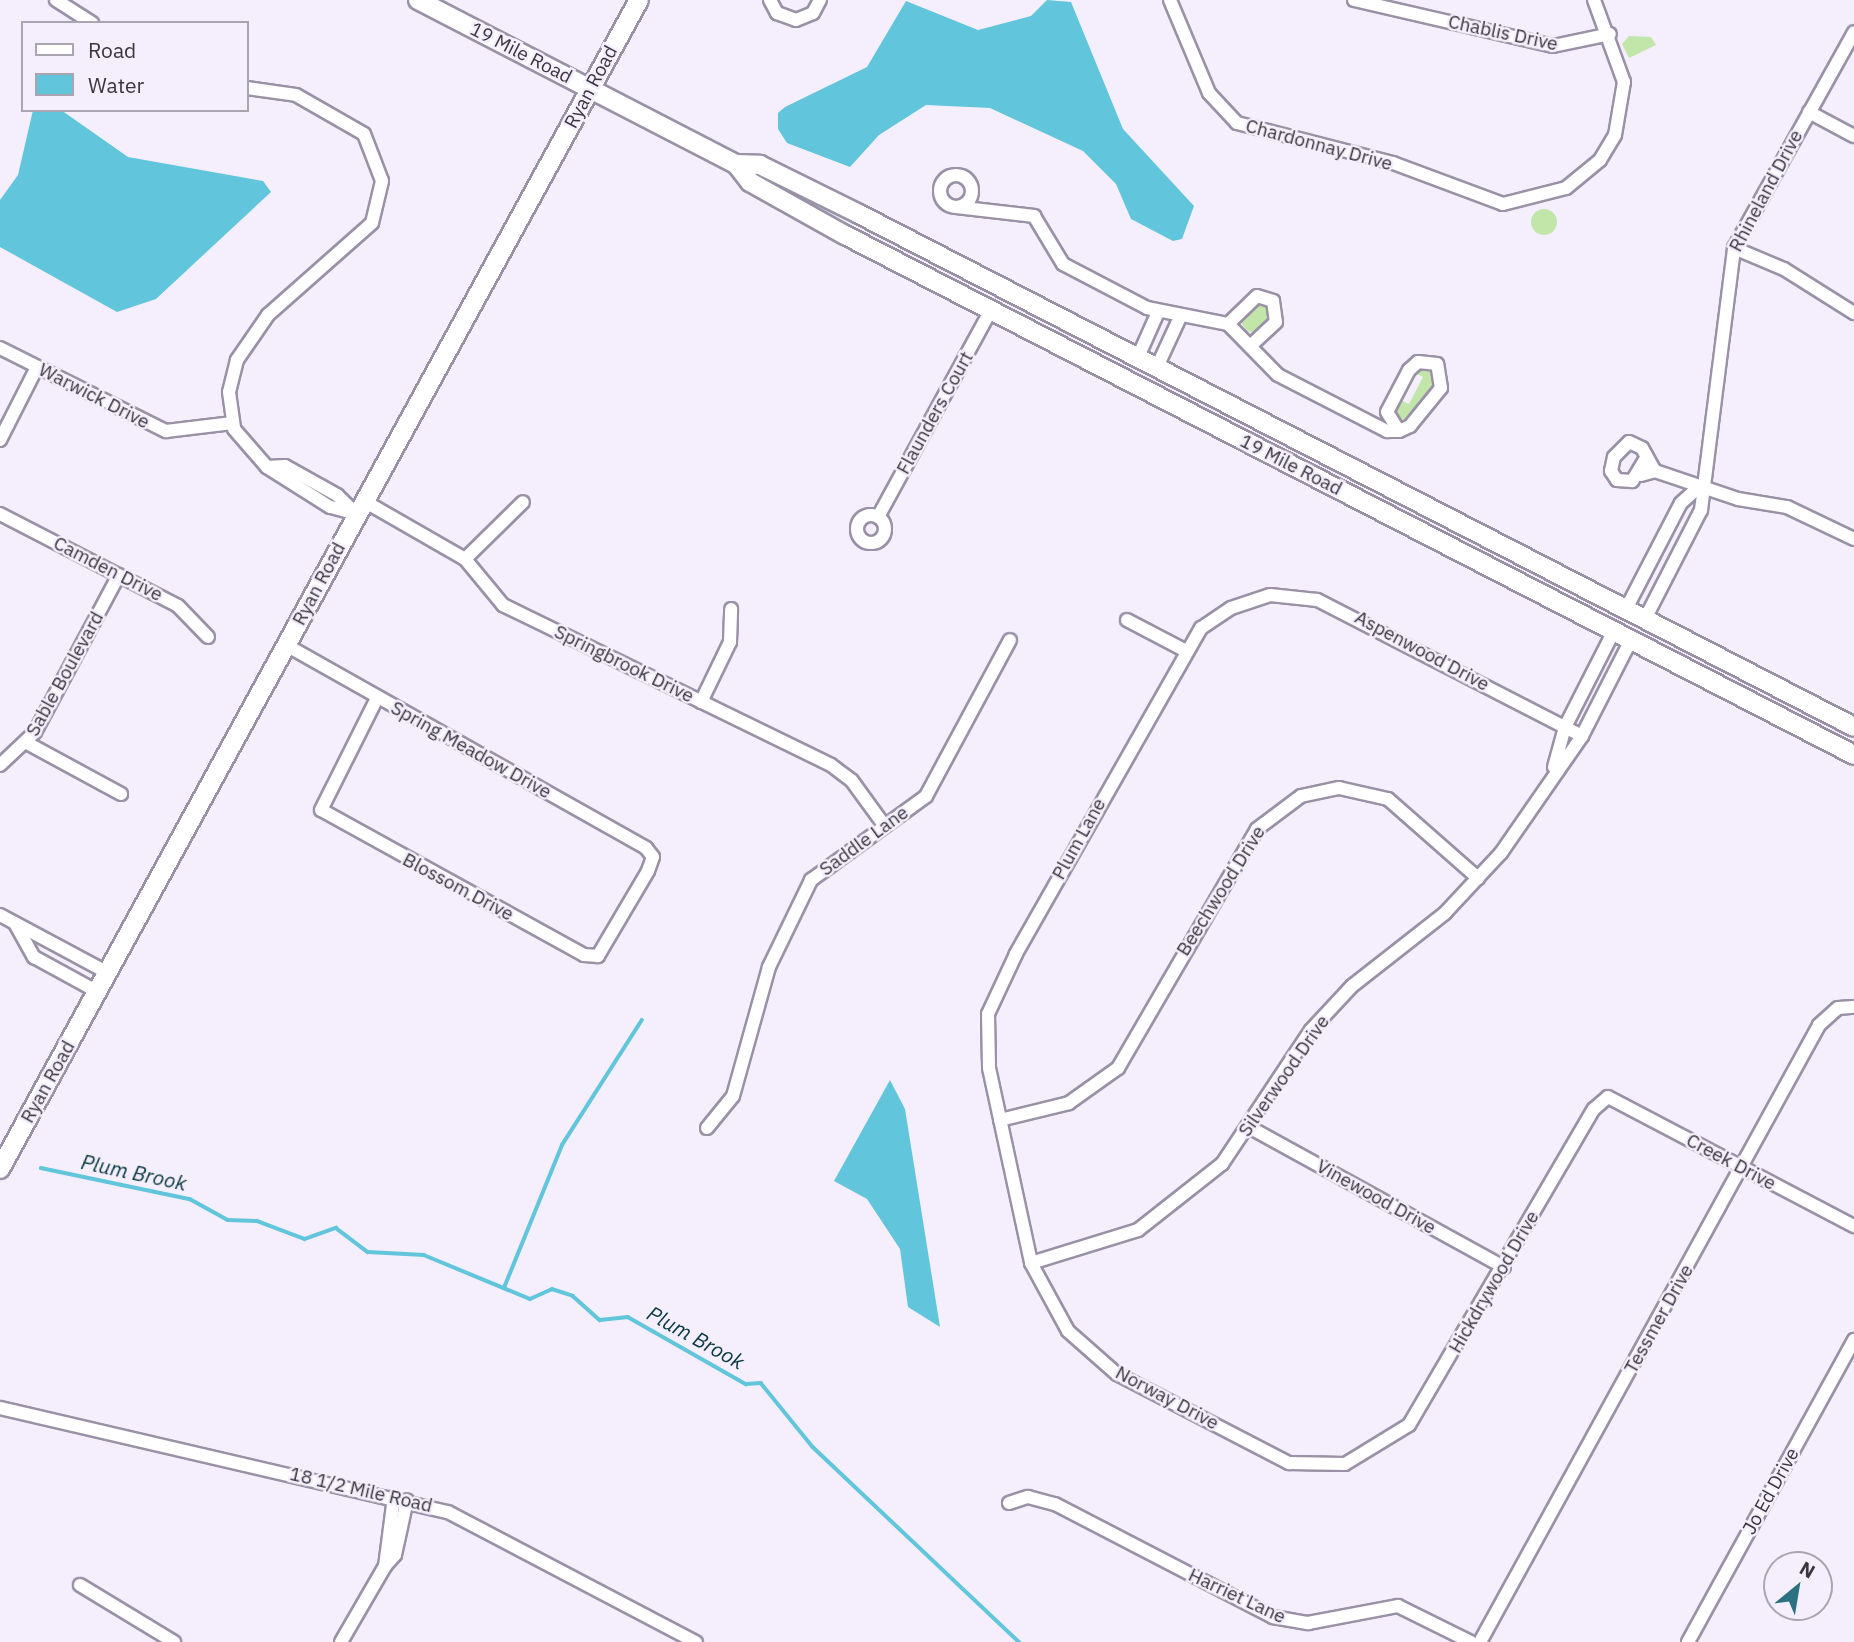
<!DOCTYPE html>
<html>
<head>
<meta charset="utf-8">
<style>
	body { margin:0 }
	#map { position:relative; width:1854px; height:1642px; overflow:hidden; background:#f5effd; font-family:"IBM Plex Sans",sans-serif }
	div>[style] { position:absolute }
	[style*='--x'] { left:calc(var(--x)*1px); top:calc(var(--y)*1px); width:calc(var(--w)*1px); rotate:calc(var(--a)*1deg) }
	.green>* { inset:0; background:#c2e5aa }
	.round { border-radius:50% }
	.water>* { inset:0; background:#61c5db }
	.stream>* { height:3.5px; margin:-1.75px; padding:0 1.75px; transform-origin:1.75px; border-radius:1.75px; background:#61c5db }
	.roads { filter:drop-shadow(2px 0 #9a91a7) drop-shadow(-2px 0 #9a91a7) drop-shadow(0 2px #9a91a7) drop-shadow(0 -2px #9a91a7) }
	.street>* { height:12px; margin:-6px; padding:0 6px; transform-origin:6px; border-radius:6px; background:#fff }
	.street>.ring { margin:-6px; padding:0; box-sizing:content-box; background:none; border:12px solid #fff; border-radius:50% }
	.secondary>* { height:18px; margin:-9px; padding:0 9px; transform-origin:9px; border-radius:9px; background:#fff }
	span { translate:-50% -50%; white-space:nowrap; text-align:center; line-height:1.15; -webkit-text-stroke:5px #f5effd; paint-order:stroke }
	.street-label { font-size:19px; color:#39363f }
	.water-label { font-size:21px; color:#083942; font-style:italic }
	.legend { position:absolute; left:21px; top:21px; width:228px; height:91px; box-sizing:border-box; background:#f5effd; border:2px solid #aaa5b1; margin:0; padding:9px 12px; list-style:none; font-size:21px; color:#39363f }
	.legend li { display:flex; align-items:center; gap:14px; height:35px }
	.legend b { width:35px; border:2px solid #aaa5b1 }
	.north { position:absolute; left:1763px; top:1551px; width:70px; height:70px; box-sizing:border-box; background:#f5effd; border:2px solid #aaa5b1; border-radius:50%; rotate:30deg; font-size:19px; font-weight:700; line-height:28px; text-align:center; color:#39363f }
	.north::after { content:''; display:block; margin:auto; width:24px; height:32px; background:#2c717f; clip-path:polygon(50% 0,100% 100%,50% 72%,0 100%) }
</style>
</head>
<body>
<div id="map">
	<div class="green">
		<div style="clip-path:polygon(1629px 36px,1651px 37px,1656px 45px,1629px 58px,1622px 44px)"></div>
		<div class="round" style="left:1531px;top:209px;width:26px;height:26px"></div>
		<div class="round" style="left:1241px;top:303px;width:30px;height:30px"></div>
		<div style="clip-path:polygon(1419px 368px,1432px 369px,1437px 384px,1402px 424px,1392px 415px,1400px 400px,1409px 404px,1423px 377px,1415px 373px)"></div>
	</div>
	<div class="water">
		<div style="clip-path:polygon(1047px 0,1071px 2px,1123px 129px,1194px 206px,1182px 239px,1173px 241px,1131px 219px,1116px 184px,1083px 151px,990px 108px,926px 105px,879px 135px,850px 167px,787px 143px,778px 129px,778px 113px,785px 107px,867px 67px,906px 1px,978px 30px,1031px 16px)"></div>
		<div style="clip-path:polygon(33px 110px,61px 110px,128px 157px,263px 181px,271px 192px,156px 299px,117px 312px,0 247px,0 200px,18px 175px)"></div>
		<div style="clip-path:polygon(890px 1080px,905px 1109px,940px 1327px,908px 1307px,900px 1249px,867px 1199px,834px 1181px)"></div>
	</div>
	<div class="stream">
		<div style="--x:41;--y:1168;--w:152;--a:11.8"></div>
		<div style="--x:190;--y:1199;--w:43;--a:28.9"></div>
		<div style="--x:228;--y:1220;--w:29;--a:2"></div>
		<div style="--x:257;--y:1221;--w:51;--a:20.6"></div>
		<div style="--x:305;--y:1239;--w:33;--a:-20"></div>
		<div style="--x:336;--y:1228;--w:40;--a:37"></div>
		<div style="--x:368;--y:1252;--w:56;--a:3.1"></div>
		<div style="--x:424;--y:1255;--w:115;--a:22.5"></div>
		<div style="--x:530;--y:1299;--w:24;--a:-24"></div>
		<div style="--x:552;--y:1289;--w:22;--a:18"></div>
		<div style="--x:573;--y:1296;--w:36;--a:42"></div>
		<div style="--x:600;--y:1320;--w:28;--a:-6"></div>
		<div style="--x:628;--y:1317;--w:136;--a:29.6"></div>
		<div style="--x:746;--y:1384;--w:15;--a:-4"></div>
		<div style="--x:761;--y:1383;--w:82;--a:50.9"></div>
		<div style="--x:813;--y:1447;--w:284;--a:43.4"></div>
		<div style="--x:504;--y:1288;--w:154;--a:-67.9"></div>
		<div style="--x:562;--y:1145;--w:148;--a:-57.4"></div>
	</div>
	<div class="roads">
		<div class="street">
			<div style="--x:56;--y:0;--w:43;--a:32.6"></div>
			<div style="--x:770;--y:0;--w:15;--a:62"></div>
			<div style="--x:777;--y:13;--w:20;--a:20"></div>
			<div style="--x:796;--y:20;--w:18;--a:-22"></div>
			<div style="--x:813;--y:13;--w:15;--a:-62"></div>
			<div style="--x:1170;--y:0;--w:101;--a:67.2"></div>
			<div style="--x:1209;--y:93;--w:41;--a:47"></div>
			<div style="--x:1237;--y:123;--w:161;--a:14.4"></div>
			<div style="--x:1393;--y:163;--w:117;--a:20.4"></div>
			<div style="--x:1503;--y:204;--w:65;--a:-14.3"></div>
			<div style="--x:1566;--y:188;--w:44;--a:-39.5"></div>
			<div style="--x:1600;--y:160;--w:29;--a:-59"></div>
			<div style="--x:1615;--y:135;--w:54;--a:-80.4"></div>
			<div style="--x:1624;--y:82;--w:87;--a:-110.1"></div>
			<div style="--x:1354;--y:0;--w:204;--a:13"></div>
			<div style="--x:1553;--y:46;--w:58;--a:-11.9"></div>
			<div style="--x:247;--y:88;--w:49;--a:8.1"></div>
			<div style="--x:296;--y:95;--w:78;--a:29.8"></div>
			<div style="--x:364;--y:134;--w:50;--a:69"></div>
			<div style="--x:382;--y:181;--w:43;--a:103.4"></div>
			<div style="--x:372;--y:223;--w:139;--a:138.5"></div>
			<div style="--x:268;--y:315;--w:55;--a:124.6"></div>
			<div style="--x:237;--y:360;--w:33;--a:104"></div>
			<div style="--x:229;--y:392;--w:37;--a:82"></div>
			<div style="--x:234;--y:429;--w:50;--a:49"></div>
			<div style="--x:1809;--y:112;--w:51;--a:28.1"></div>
			<div class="ring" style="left:940px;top:175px;width:20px;height:20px"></div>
			<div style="--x:956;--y:207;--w:79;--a:6.6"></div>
			<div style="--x:1034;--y:216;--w:56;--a:58.9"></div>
			<div style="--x:1063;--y:264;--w:95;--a:27.6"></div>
			<div style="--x:1147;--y:308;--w:83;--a:11.2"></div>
			<div style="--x:1228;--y:324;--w:71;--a:45.6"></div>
			<div style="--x:1278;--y:375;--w:123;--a:27.2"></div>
			<div style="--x:1387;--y:431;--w:12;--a:0"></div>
			<div style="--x:1399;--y:431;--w:12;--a:-24"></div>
			<div style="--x:1410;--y:426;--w:49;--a:-50.8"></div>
			<div style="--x:1441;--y:388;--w:24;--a:-99"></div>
			<div style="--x:1437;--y:364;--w:19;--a:-174"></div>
			<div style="--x:1418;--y:362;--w:12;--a:138"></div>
			<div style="--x:1409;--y:370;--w:47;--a:117.6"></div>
			<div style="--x:1387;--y:412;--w:22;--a:58"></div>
			<div style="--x:1734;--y:248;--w:54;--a:22.8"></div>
			<div style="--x:1784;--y:269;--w:83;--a:32.2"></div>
			<div style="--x:1228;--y:324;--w:40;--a:-44"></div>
			<div style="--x:1257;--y:296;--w:17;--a:17"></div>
			<div style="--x:1273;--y:301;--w:21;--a:82"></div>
			<div style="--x:1276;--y:322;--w:35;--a:137"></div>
			<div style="--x:0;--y:348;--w:186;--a:26.6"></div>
			<div style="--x:166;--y:431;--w:67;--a:-6.8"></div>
			<div style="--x:1138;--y:357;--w:49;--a:-66"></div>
			<div style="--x:1157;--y:367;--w:57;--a:-65.2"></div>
			<div style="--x:0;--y:440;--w:82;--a:-63.1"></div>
			<div style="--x:1646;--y:458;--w:27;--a:121"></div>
			<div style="--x:1632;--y:481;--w:15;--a:-176"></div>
			<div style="--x:1617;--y:480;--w:11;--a:-124"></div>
			<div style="--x:1611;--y:471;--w:14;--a:-78"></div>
			<div style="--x:1614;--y:457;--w:21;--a:-45"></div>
			<div style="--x:1629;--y:442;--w:14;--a:25"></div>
			<div style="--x:1642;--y:448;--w:26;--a:61"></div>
			<div style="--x:285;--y:466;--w:60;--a:29.1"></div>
			<div style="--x:337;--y:495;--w:28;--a:44"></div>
			<div style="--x:357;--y:514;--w:28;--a:-165"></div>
			<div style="--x:330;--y:507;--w:75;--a:-147.6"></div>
			<div style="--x:267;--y:467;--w:18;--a:-3"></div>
			<div style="--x:1641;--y:475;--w:15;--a:-16"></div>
			<div style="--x:1655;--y:471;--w:88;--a:18.6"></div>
			<div style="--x:1738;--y:499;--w:50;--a:9.3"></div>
			<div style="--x:1787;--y:507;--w:74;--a:25.5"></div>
			<div style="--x:364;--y:501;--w:116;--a:29.9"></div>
			<div style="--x:465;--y:559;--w:60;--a:50.4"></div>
			<div style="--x:503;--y:605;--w:365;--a:26"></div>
			<div style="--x:831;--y:765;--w:26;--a:37"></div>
			<div style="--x:852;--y:781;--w:54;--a:54"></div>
			<div style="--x:0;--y:514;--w:200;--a:27.3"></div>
			<div style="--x:178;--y:606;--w:43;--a:45.9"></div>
			<div class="ring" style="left:857px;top:515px;width:16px;height:16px"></div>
			<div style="--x:878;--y:517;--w:236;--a:-61.4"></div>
			<div style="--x:465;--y:559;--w:81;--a:-44.5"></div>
			<div style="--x:1626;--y:609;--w:119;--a:-62.6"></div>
			<div style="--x:1681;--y:503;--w:25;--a:-42"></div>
			<div style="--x:1645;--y:619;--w:123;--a:-62.8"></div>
			<div style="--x:1701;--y:510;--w:264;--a:-82.8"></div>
			<div style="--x:1734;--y:248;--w:247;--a:-60.9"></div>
			<div style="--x:1127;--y:620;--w:67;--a:27.7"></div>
			<div style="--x:286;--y:645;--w:413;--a:29.4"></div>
			<div style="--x:646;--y:848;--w:11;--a:52"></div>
			<div style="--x:653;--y:857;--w:15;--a:110"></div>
			<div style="--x:648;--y:871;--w:99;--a:120.5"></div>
			<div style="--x:598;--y:956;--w:14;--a:-176"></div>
			<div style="--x:584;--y:955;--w:300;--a:-151.1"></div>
			<div style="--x:321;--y:810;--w:125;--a:-63.4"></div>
			<div style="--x:701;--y:702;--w:67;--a:-64.2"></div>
			<div style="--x:730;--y:642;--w:33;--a:-88"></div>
			<div style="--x:1582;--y:736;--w:298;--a:-152.8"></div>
			<div style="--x:1317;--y:600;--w:47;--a:-173.9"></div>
			<div style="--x:1270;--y:595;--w:41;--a:161.6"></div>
			<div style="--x:1231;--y:608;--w:36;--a:146"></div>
			<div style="--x:1201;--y:628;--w:375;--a:119.6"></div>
			<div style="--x:1016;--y:954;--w:66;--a:115"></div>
			<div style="--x:988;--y:1014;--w:54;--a:88.9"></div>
			<div style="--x:989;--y:1068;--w:199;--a:77.8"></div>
			<div style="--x:1031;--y:1263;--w:77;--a:61.4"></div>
			<div style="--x:1068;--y:1331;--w:65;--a:41.3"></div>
			<div style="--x:1117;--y:1374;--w:194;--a:27.4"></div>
			<div style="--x:1289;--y:1463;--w:56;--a:1"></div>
			<div style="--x:1345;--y:1464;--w:75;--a:-31.4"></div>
			<div style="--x:1409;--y:1425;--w:366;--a:-59.7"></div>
			<div style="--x:1594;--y:1109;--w:18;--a:-41"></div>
			<div style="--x:1608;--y:1097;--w:278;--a:27.7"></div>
			<div style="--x:27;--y:743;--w:107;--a:28.5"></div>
			<div style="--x:0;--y:765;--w:48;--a:-43.3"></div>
			<div style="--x:35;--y:732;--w:178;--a:-61.9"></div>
			<div style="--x:1554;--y:767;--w:41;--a:-74.6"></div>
			<div style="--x:1565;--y:727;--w:108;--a:-63"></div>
			<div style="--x:0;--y:915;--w:123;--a:28.2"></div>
			<div style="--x:16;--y:925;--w:37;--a:61"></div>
			<div style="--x:34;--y:957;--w:73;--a:28.7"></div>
			<div style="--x:1000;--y:1120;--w:71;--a:-13.8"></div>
			<div style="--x:1069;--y:1103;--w:60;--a:-35.5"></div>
			<div style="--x:1118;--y:1068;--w:276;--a:-59.8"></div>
			<div style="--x:1257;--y:829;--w:55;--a:-36.9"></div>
			<div style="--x:1301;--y:796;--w:39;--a:-12"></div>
			<div style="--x:1339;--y:788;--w:50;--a:12.7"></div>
			<div style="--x:1388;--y:799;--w:120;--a:41.3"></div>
			<div style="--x:1249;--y:1127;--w:291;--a:28.8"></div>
			<div style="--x:707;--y:1128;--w:41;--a:-50.9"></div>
			<div style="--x:733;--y:1096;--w:134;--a:-74.4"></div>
			<div style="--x:769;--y:967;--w:97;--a:-64.2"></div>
			<div style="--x:811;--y:880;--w:142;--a:-36.1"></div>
			<div style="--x:926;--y:796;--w:177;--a:-61.7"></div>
			<div style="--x:1031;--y:1263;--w:112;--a:-17.1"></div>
			<div style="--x:1138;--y:1230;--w:107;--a:-38.2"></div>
			<div style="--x:1222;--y:1164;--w:161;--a:-56.4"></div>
			<div style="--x:1311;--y:1030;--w:60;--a:-47"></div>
			<div style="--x:1352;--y:986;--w:118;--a:-38.1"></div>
			<div style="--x:1445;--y:913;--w:82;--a:-47"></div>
			<div style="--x:1501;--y:853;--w:142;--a:-55.3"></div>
			<div style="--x:1582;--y:736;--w:108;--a:-63"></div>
			<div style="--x:0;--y:1408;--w:460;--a:13.1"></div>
			<div style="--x:448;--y:1512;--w:280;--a:27.7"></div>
			<div style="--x:394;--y:1497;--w:70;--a:97.4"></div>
			<div style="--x:385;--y:1566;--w:15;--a:-48"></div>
			<div style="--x:395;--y:1555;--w:56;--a:-77.7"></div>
			<div style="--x:1009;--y:1503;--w:20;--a:-18"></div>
			<div style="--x:1028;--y:1497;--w:28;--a:15"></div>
			<div style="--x:1055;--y:1504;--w:246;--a:27.4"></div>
			<div style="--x:1273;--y:1617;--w:36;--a:10"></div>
			<div style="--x:1308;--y:1623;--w:92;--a:-10.7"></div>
			<div style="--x:1398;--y:1606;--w:81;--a:26.3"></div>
			<div style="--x:80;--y:1585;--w:110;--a:31.2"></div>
			<div style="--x:341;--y:1642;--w:88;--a:-59.9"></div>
			<div style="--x:1480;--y:1642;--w:704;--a:-61.21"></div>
			<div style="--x:1819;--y:1025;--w:25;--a:-42"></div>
			<div style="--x:1838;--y:1008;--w:16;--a:-4"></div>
			<div style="--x:1688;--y:1642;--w:345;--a:-61.2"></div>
		</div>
		<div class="secondary">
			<div style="--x:418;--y:0;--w:358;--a:27.3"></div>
			<div style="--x:736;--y:164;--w:24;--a:2"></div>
			<div style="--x:760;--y:165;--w:110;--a:26.3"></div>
			<div style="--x:859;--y:214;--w:1119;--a:27.27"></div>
			<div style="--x:736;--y:164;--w:23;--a:52"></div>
			<div style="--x:750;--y:182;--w:109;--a:29.2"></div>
			<div style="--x:845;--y:235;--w:1135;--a:27.26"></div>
			<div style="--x:0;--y:1169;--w:1332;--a:-61.34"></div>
		</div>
	</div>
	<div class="street-label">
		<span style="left:1503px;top:33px;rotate:12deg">Chablis Drive</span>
		<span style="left:521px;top:53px;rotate:27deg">19 Mile Road</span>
		<span style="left:591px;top:87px;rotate:-62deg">Ryan Road</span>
		<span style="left:1319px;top:145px;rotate:15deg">Chardonnay Drive</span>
		<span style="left:1766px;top:191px;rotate:-62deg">Rhineland Drive</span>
		<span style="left:94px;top:396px;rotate:27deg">Warwick Drive</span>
		<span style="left:935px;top:413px;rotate:-61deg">Flaunders Court</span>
		<span style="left:1291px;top:465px;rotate:27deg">19 Mile Road</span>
		<span style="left:108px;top:569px;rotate:27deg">Camden Drive</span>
		<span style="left:319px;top:584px;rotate:-62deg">Ryan Road</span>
		<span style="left:1422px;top:651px;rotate:28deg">Aspenwood Drive</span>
		<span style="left:624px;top:664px;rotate:26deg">Springbrook Drive</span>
		<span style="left:65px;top:674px;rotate:-61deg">Sable Boulevard</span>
		<span style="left:471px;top:750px;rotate:29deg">Spring Meadow Drive</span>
		<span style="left:1079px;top:839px;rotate:-61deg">Plum Lane</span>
		<span style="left:864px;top:841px;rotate:-36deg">Saddle Lane</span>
		<span style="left:458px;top:887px;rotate:28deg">Blossom Drive</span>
		<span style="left:1221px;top:891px;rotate:-58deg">Beechwood Drive</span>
		<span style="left:1284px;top:1076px;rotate:-55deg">Silverwood Drive</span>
		<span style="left:48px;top:1082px;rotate:-61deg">Ryan Road</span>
		<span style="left:1731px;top:1162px;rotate:28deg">Creek Drive</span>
		<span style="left:1376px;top:1197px;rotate:29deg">Vinewood Drive</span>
		<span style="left:1494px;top:1282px;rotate:-60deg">Hickdrywood Drive</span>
		<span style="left:1659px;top:1319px;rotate:-61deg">Tessmer Drive</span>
		<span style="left:1167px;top:1398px;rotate:28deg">Norway Drive</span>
		<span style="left:361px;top:1490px;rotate:13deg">18 1/2 Mile Road</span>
		<span style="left:1771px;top:1491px;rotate:-61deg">Jo Ed Drive</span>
		<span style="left:1237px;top:1596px;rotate:25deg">Harriet Lane</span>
	</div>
	<div class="water-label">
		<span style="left:134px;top:1172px;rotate:12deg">Plum Brook</span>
		<span style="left:696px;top:1337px;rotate:29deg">Plum Brook</span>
	</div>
	<ul class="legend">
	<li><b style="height:9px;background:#fff"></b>Road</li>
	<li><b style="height:19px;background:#61c5db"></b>Water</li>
	</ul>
	<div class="north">N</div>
</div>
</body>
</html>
